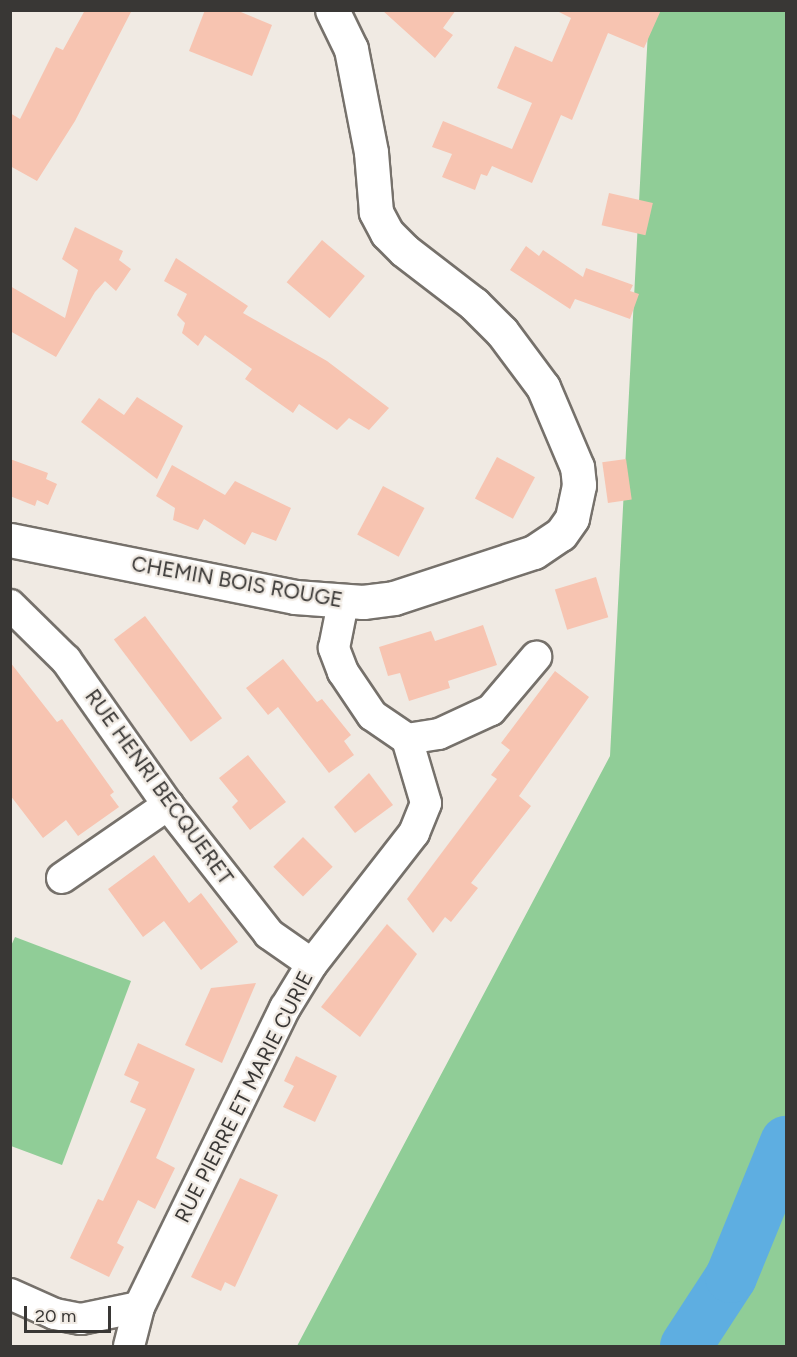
<!DOCTYPE html>
<html>
<head>
<meta charset="utf-8">
<style>
	body { margin:0 }
	#map { position:relative; width:797px; height:1357px; overflow:hidden; background:#f0eae3; font-family:Figtree,sans-serif }
	div>[style] { position:absolute }
	[style*='--x'] { left:calc(var(--x)*1px); top:calc(var(--y)*1px); width:calc(var(--w)*1px); rotate:calc(var(--a)*1deg) }
	.green>* { inset:0; background:#90cd97 }
	.river>* { height:52px; margin:-26px; padding:0 26px; transform-origin:26px; border-radius:26px; background:#5eaee1 }
	.building>* { inset:0; background:#f7c4b1; transform-origin:0 0 }
	.roads { filter:drop-shadow(2px 0 #76716b) drop-shadow(-2px 0 #76716b) drop-shadow(0 2px #76716b) drop-shadow(0 -2px #76716b) }
	.street>* { height:30px; margin:-15px; padding:0 15px; transform-origin:15px; border-radius:15px; background:#fff }
	.secondary>* { height:33px; margin:-16.5px; padding:0 16.5px; transform-origin:16.5px; border-radius:16.5px; background:#fff }
	span { translate:-50% -50%; white-space:nowrap; text-align:center; line-height:1.15; -webkit-text-stroke:4.5px #f0eae3; paint-order:stroke }
	.street-label { font-size:21px; color:#393735 }
	.frame { position:absolute; inset:0; border:12px solid #393735; pointer-events:none }
	.scale { position:absolute; left:24px; top:1306px; width:87px; height:27px; box-sizing:border-box; border:3px solid #393735; border-top:0; padding-left:8px; font-size:18px; line-height:21px; white-space:nowrap; color:#393735; -webkit-text-stroke:4px #f0eae3; paint-order:stroke }
</style>
</head>
<body>
<div id="map">
	<div class="green">
		<div style="clip-path:polygon(649px 11px,786px 11px,786px 1346px,297px 1346px,610px 756px)"></div>
		<div style="clip-path:polygon(15px 937px,131px 981px,62px 1165px,11px 1146px,10px 948px)"></div>
	</div>
	<div class="river">
		<div style="--x:686;--y:1346;--w:82;--a:-56.9"></div>
		<div style="--x:731;--y:1277;--w:146;--a:-67.8"></div>
	</div>
	<div class="building">
		<div style="clip-path:polygon(85px 10px,132px 10px,75px 121px,37px 181px,10px 166px,10px 113px,20px 119px,56px 47px,63px 50px)"></div>
		<div style="clip-path:polygon(205px 10px,236px 10px,272px 25px,252px 76px,189px 51px)"></div>
		<div style="clip-path:polygon(382px 10px,456px 10px,443px 28px,453px 35px,435px 58px)"></div>
		<div style="clip-path:polygon(555px 10px,661px 10px,644px 48px,608px 33px,572px 120px,561px 115px,532px 183px,492px 166px,487px 176px,481px 174px,475px 190px,442px 177px,452px 154px,432px 147px,443px 121px,512px 149px,532px 103px,497px 88px,515px 46px,552px 62px,571px 18px)"></div>
		<div style="left:609px;top:193px;width:45px;height:33px;rotate:13deg"></div>
		<div style="clip-path:polygon(75px 227px,123px 251px,119px 260px,131px 269px,116px 291px,105px 281px,95px 292px,56px 357px,10px 331px,10px 286px,65px 318px,78px 270px,62px 259px)"></div>
		<div style="left:322px;top:240px;width:56px;height:55px;rotate:40deg"></div>
		<div style="clip-path:polygon(526px 246px,539px 256px,543px 250px,583px 277px,586px 268px,633px 285px,630px 291px,639px 294px,630px 319px,575px 299px,570px 309px,510px 270px)"></div>
		<div style="clip-path:polygon(176px 258px,248px 306px,243px 313px,327px 361px,389px 408px,369px 430px,349px 418px,337px 430px,299px 404px,293px 413px,245px 379px,252px 369px,205px 335px,198px 346px,182px 333px,185px 323px,177px 315px,187px 294px,164px 281px)"></div>
		<div style="clip-path:polygon(137px 397px,183px 426px,157px 479px,81px 422px,99px 398px,124px 415px)"></div>
		<div style="left:497px;top:457px;width:43px;height:47px;rotate:28deg"></div>
		<div style="clip-path:polygon(10px 459px,48px 473px,46px 479px,57px 484px,48px 505px,37px 500px,35px 506px,10px 496px)"></div>
		<div style="left:626px;top:459px;width:41px;height:24px;rotate:82deg"></div>
		<div style="clip-path:polygon(172px 465px,225px 495px,235px 481px,291px 508px,276px 541px,252px 532px,245px 545px,204px 519px,198px 530px,173px 520px,175px 508px,156px 496px)"></div>
		<div style="left:383px;top:486px;width:47px;height:55px;rotate:28deg"></div>
		<div style="left:596px;top:577px;width:42px;height:43px;rotate:73deg"></div>
		<div style="left:145px;top:616px;width:128px;height:39px;rotate:53deg"></div>
		<div style="clip-path:polygon(483px 625px,497px 665px,448px 681px,450px 688px,409px 701px,400px 673px,388px 676px,379px 647px,431px 631px,435px 641px)"></div>
		<div style="clip-path:polygon(283px 659px,317px 702px,322px 699px,351px 735px,344px 741px,354px 755px,329px 773px,278px 707px,268px 715px,246px 688px)"></div>
		<div style="clip-path:polygon(10px 662px,57px 722px,62px 719px,114px 792px,110px 795px,119px 807px,78px 836px,66px 820px,43px 838px,10px 795px)"></div>
		<div style="clip-path:polygon(555px 671px,589px 697px,519px 796px,531px 806px,471px 883px,478px 888px,451px 922px,445px 917px,433px 933px,407px 899px,497px 779px,491px 775px,510px 750px,501px 743px)"></div>
		<div style="clip-path:polygon(248px 755px,286px 802px,250px 830px,232px 807px,238px 801px,219px 778px)"></div>
		<div style="clip-path:polygon(369px 773px,393px 805px,355px 833px,334px 807px)"></div>
		<div style="left:303px;top:837px;width:42px;height:42px;rotate:45deg"></div>
		<div style="clip-path:polygon(154px 855px,189px 903px,201px 893px,238px 942px,201px 970px,164px 921px,143px 937px,108px 889px)"></div>
		<div style="clip-path:polygon(387px 924px,417px 954px,360px 1037px,321px 1007px)"></div>
		<div style="clip-path:polygon(256px 983px,222px 1063px,185px 1045px,211px 988px)"></div>
		<div style="clip-path:polygon(138px 1043px,195px 1069px,156px 1158px,175px 1168px,155px 1209px,138px 1200px,117px 1243px,124px 1247px,109px 1277px,70px 1258px,98px 1199px,103px 1201px,146px 1109px,130px 1102px,139px 1082px,124px 1075px)"></div>
		<div style="clip-path:polygon(296px 1056px,337px 1076px,315px 1122px,283px 1107px,294px 1086px,284px 1081px)"></div>
		<div style="clip-path:polygon(240px 1178px,278px 1195px,235px 1287px,225px 1282px,221px 1291px,191px 1277px)"></div>
	</div>
	<div class="roads">
		<div class="street">
			<div style="--x:10;--y:605;--w:78;--a:44.5"></div>
			<div style="--x:66;--y:660;--w:177;--a:54.9"></div>
			<div style="--x:168;--y:805;--w:164;--a:51.9"></div>
			<div style="--x:269;--y:934;--w:52;--a:34.9"></div>
			<div style="--x:407;--y:739;--w:32;--a:-9"></div>
			<div style="--x:439;--y:734;--w:57;--a:-24.8"></div>
			<div style="--x:491;--y:710;--w:70;--a:-49.7"></div>
			<div style="--x:62;--y:878;--w:129;--a:-34.6"></div>
			<div style="--x:10;--y:1294;--w:49;--a:24"></div>
			<div style="--x:55;--y:1314;--w:26;--a:11"></div>
			<div style="--x:81;--y:1319;--w:59;--a:-11.7"></div>
			<div style="--x:129;--y:1346;--w:40;--a:-75.6"></div>
			<div style="--x:139;--y:1307;--w:333;--a:-64"></div>
			<div style="--x:285;--y:1008;--w:52;--a:-58.5"></div>
			<div style="--x:312;--y:964;--w:166;--a:-52.1"></div>
			<div style="--x:414;--y:833;--w:32;--a:-68"></div>
			<div style="--x:426;--y:803;--w:67;--a:-106.5"></div>
			<div style="--x:407;--y:739;--w:42;--a:-145.6"></div>
			<div style="--x:372;--y:715;--w:52;--a:-124"></div>
			<div style="--x:343;--y:672;--w:26;--a:-111"></div>
			<div style="--x:334;--y:648;--w:46;--a:-78.7"></div>
		</div>
		<div class="secondary">
			<div style="--x:10;--y:540;--w:291;--a:11.3"></div>
			<div style="--x:295;--y:597;--w:68;--a:4.2"></div>
			<div style="--x:363;--y:602;--w:31;--a:-7"></div>
			<div style="--x:394;--y:598;--w:147;--a:-18.2"></div>
			<div style="--x:534;--y:552;--w:32;--a:-34"></div>
			<div style="--x:561;--y:534;--w:19;--a:-55"></div>
			<div style="--x:572;--y:518;--w:34;--a:-78"></div>
			<div style="--x:579;--y:485;--w:18;--a:-96"></div>
			<div style="--x:577;--y:467;--w:87;--a:-113"></div>
			<div style="--x:543;--y:387;--w:69;--a:-126.7"></div>
			<div style="--x:502;--y:332;--w:40;--a:-135"></div>
			<div style="--x:474;--y:304;--w:88;--a:-142.4"></div>
			<div style="--x:404;--y:250;--w:24;--a:-135"></div>
			<div style="--x:387;--y:233;--w:24;--a:-118"></div>
			<div style="--x:376;--y:212;--w:60;--a:-94.8"></div>
			<div style="--x:371;--y:152;--w:105;--a:-101"></div>
			<div style="--x:351;--y:49;--w:43;--a:-116"></div>
		</div>
	</div>
	<div class="street-label">
		<span style="left:237px;top:582px;rotate:10deg">CHEMIN BOIS ROUGE</span>
		<span style="left:159px;top:787px;rotate:54deg">RUE HENRI BECQUERET</span>
		<span style="left:244px;top:1097px;rotate:-63deg">RUE PIERRE ET MARIE CURIE</span>
	</div>
	<div class="frame"></div>
	<div class="scale">20 m</div>
</div>
</body>
</html>
